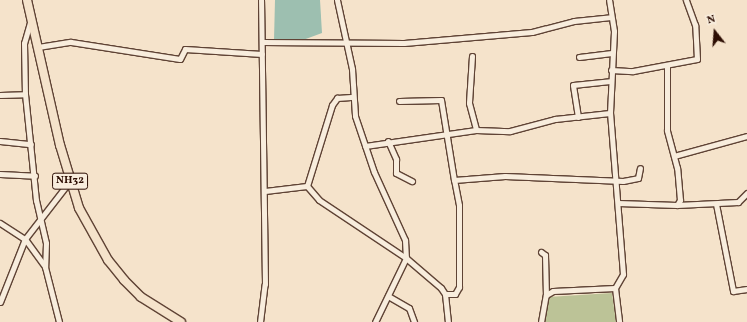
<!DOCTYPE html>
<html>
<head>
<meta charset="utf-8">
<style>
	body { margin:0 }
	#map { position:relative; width:747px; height:322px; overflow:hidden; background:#f5e3cb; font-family:Vollkorn,serif }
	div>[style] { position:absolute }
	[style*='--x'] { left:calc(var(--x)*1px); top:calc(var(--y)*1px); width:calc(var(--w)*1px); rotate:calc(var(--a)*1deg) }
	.green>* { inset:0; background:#bcc397 }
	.water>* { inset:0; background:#9dbfb0 }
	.roads { filter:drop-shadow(1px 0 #5f4335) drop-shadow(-1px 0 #5f4335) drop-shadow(0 1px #5f4335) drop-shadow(0 -1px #5f4335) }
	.minor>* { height:5px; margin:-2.5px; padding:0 2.5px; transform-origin:2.5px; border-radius:2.5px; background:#f8eddd }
	.primary>* { height:8px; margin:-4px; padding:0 4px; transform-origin:4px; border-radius:4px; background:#f5e3cb }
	span { translate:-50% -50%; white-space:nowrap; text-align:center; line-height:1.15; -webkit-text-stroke:3.5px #f8eddd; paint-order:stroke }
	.shield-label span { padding:1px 3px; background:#f8eddd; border:1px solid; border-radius:3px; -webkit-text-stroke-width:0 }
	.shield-label { font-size:11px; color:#2d0e03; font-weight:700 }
	.north { position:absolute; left:695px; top:12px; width:40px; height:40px; -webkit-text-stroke:3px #f8eddd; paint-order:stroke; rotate:343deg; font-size:11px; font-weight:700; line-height:16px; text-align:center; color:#2d0e03 }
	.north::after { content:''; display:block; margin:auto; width:14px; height:18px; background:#2d0e03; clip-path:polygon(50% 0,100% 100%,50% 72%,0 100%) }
</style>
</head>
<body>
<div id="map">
	<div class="green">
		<div style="clip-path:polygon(612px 293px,616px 322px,543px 322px,548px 297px)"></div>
	</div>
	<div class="water">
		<div style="clip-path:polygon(275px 0,320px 0,322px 33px,303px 40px,274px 40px)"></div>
	</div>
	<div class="roads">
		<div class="minor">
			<div style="--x:337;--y:0;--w:71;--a:77.7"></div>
			<div style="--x:352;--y:69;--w:47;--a:86.3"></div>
			<div style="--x:355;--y:116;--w:59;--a:71.3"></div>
			<div style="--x:374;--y:172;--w:75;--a:65.5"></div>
			<div style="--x:405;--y:240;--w:18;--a:87"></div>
			<div style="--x:406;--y:258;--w:71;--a:115.8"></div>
			<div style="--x:31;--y:19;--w:25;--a:106"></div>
			<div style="--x:24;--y:43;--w:51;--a:88.9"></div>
			<div style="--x:25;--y:94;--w:107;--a:84.1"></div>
			<div style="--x:36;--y:200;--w:44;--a:76.9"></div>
			<div style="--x:46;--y:243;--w:24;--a:92"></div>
			<div style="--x:262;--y:42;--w:142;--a:0.4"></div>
			<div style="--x:404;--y:43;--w:128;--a:-4.9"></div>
			<div style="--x:532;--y:32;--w:43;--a:-14.7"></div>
			<div style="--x:574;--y:21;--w:37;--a:-6"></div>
			<div style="--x:38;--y:47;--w:33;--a:-9"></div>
			<div style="--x:71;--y:42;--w:110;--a:8.9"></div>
			<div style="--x:180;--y:59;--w:11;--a:-63"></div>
			<div style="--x:185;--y:49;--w:77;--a:3.7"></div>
			<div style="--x:472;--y:56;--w:47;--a:93.7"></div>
			<div style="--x:469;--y:103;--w:28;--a:75"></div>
			<div style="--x:579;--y:57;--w:33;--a:-7"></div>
			<div style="--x:611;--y:70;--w:22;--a:3"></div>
			<div style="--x:633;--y:71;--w:65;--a:-10.6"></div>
			<div style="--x:697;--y:59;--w:34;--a:-93"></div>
			<div style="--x:695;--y:25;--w:27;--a:-110"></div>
			<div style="--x:0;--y:95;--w:25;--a:-2"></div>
			<div style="--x:399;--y:101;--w:42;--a:-1.4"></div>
			<div style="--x:441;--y:100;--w:81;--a:80.8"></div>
			<div style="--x:578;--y:117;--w:32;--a:-99"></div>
			<div style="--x:573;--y:85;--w:37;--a:-6"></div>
			<div style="--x:0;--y:141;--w:31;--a:6"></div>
			<div style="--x:388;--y:141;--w:20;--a:66"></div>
			<div style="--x:396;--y:159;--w:14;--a:90"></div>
			<div style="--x:396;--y:173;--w:18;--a:27"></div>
			<div style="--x:365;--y:146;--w:112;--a:-8.2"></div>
			<div style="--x:476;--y:130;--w:34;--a:2"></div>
			<div style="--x:510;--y:131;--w:47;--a:-14.9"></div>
			<div style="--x:555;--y:119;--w:55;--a:-6.2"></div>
			<div style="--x:674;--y:156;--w:76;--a:-15.3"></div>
			<div style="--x:0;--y:174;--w:35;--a:3"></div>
			<div style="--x:307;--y:186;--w:85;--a:-72.8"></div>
			<div style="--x:332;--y:105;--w:9;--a:-54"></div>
			<div style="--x:337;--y:98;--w:14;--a:-4"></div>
			<div style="--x:265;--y:191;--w:42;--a:-6.8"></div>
			<div style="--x:307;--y:186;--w:18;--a:49"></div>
			<div style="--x:319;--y:200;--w:105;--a:33.7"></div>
			<div style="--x:406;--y:258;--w:46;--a:40.6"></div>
			<div style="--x:441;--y:288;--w:7;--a:56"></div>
			<div style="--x:445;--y:294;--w:28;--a:84"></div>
			<div style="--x:618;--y:203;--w:59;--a:1.9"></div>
			<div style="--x:677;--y:205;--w:6;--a:-59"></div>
			<div style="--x:680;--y:200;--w:32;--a:-95"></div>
			<div style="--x:677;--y:168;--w:39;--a:-105"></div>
			<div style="--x:667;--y:130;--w:65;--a:-90"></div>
			<div style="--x:716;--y:204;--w:89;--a:78.9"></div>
			<div style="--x:733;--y:291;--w:14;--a:-8"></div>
			<div style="--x:677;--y:205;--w:61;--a:-2.8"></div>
			<div style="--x:738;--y:202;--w:13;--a:-45"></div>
			<div style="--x:0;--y:223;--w:30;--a:33"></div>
			<div style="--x:25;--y:239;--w:34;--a:54"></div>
			<div style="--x:45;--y:267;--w:57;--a:75.7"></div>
			<div style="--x:541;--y:252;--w:5;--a:37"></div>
			<div style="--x:545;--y:255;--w:40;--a:88.6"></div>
			<div style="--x:615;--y:288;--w:34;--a:83"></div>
			<div style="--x:445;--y:294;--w:10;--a:0"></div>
			<div style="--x:455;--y:294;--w:8;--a:-60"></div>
			<div style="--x:459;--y:287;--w:82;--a:-90"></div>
			<div style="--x:459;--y:205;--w:25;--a:-101"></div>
			<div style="--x:454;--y:180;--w:51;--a:-4.5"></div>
			<div style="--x:505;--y:176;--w:118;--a:2.4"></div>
			<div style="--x:623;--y:181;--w:15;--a:-11"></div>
			<div style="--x:638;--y:178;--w:10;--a:-79"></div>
			<div style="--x:388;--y:296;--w:24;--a:30"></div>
			<div style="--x:409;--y:308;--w:15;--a:70"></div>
			<div style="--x:0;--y:302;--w:68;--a:-68.4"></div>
			<div style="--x:25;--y:239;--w:73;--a:-52.2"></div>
			<div style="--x:260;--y:322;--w:38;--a:-83"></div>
			<div style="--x:265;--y:284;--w:284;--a:-90.8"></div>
			<div style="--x:541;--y:322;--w:27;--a:-80"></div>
			<div style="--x:546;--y:295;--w:8;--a:-30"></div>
			<div style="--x:553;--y:291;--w:62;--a:-2.8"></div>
			<div style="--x:615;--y:288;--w:16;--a:-60"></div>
			<div style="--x:623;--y:274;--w:162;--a:-94.6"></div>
			<div style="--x:610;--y:113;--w:82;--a:-87.2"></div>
			<div style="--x:614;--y:31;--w:31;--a:-99"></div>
		</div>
		<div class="primary">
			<div style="--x:27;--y:0;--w:149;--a:77.2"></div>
			<div style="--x:60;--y:145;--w:66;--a:73.2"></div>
			<div style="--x:79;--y:208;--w:60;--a:60.9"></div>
			<div style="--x:108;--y:260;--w:26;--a:51"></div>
			<div style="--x:124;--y:280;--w:24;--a:45"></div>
			<div style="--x:141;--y:297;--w:47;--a:32"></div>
		</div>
	</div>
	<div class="shield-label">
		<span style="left:70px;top:181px">NH32</span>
	</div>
	<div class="north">N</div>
</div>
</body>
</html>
